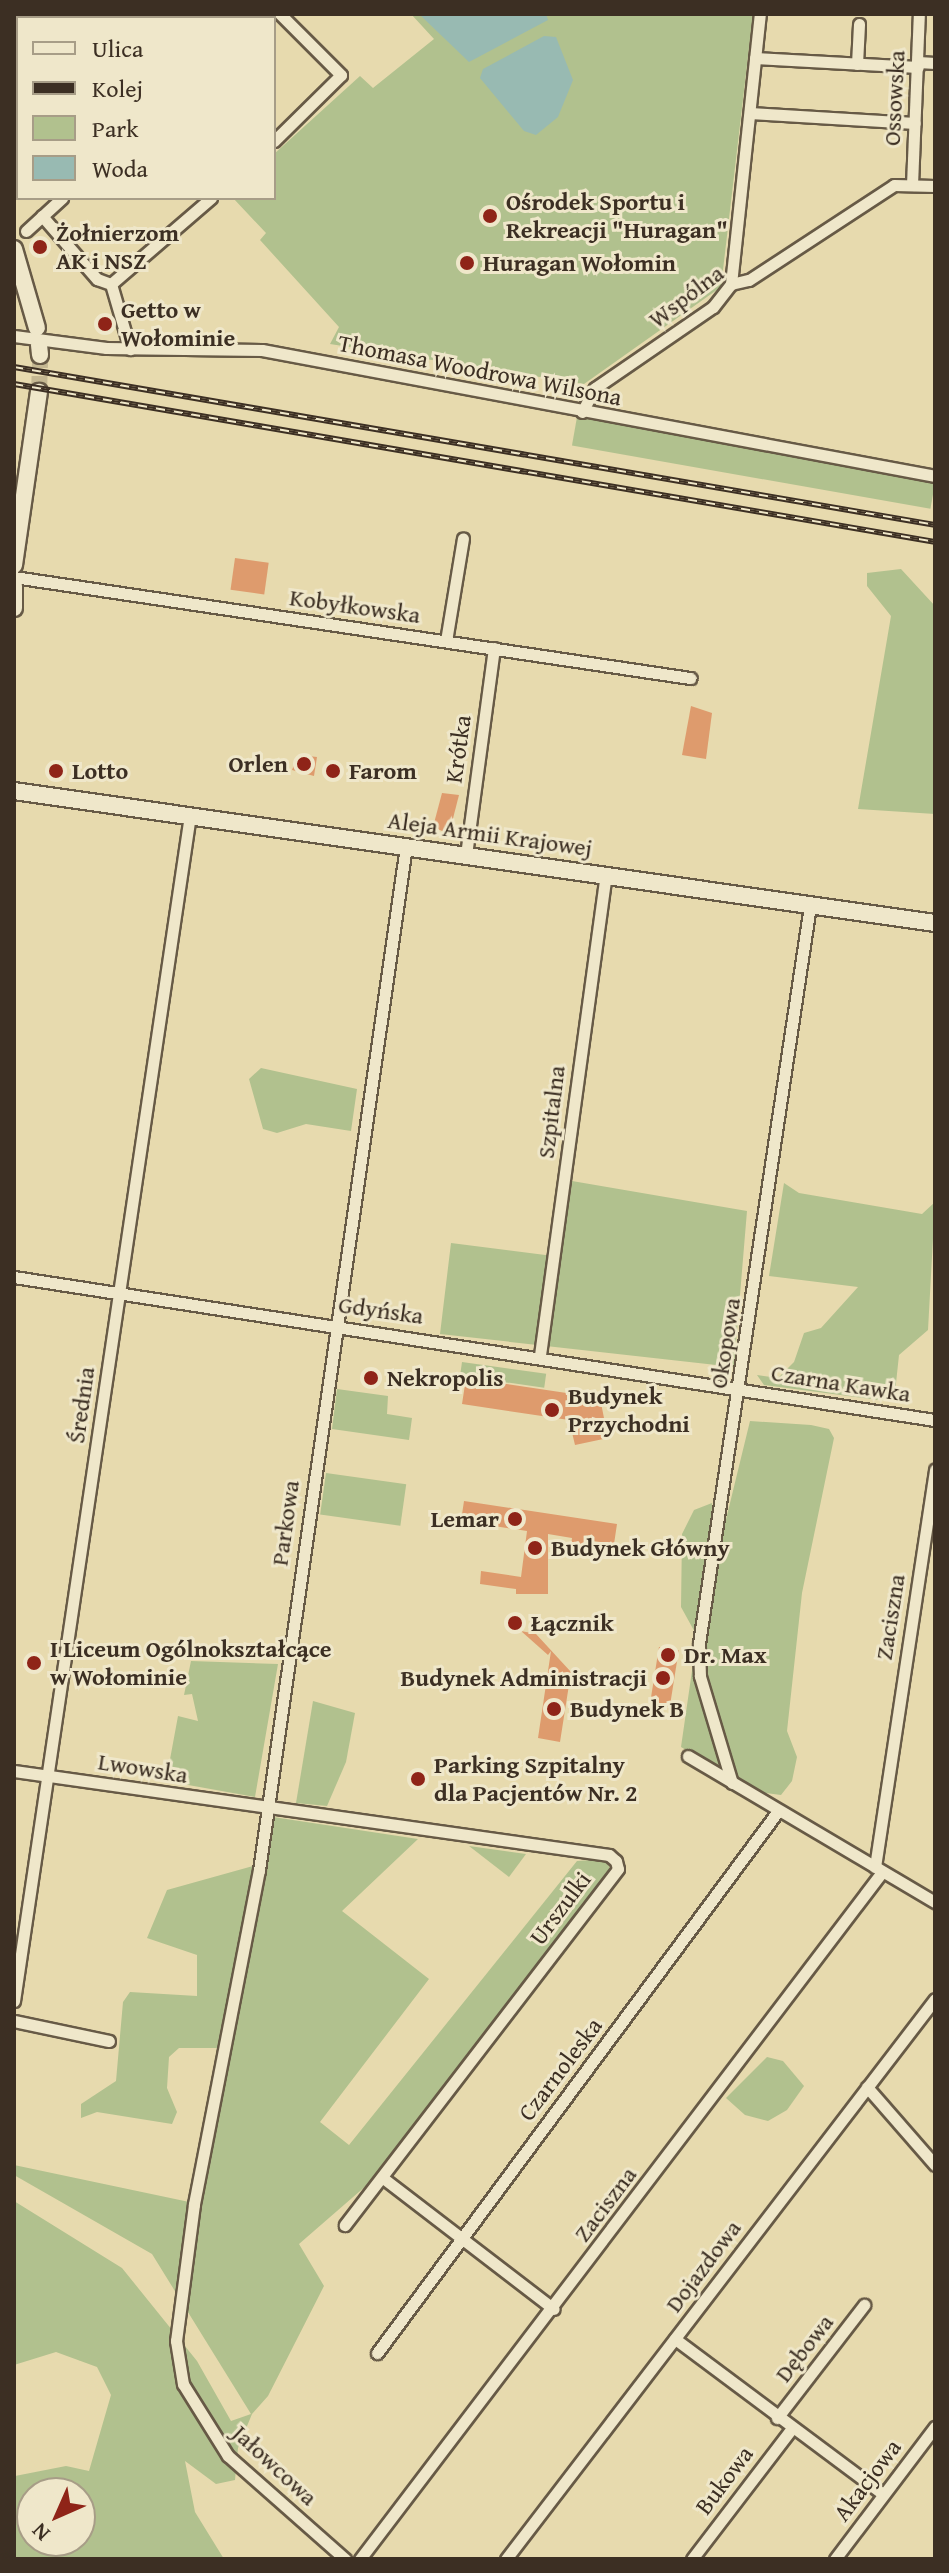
<!DOCTYPE html>
<html>
<head>
<meta charset="utf-8">
<style>
	body { margin:0 }
	#map { position:relative; width:949px; height:2573px; overflow:hidden; background:#e7daae; font-family:"Gentium Book Plus",serif }
	div>[style] { position:absolute }
	[style*='--x'] { left:calc(var(--x)*1px); top:calc(var(--y)*1px); width:calc(var(--w)*1px); rotate:calc(var(--a)*1deg) }
	.green>* { inset:0; background:#b1c18e; transform-origin:0 0 }
	.water>* { inset:0; background:#98bab2 }
	.building>* { inset:0; background:#de9b6d; transform-origin:0 0 }
	.secondary-tunnel>* { height:16px; margin-top:-8px; transform-origin:0; background:repeating-linear-gradient(90deg,#c5b892 0 16px,transparent 0 24px) }
	.roads { filter:drop-shadow(2px 0 #675a46) drop-shadow(-2px 0 #675a46) drop-shadow(0 2px #675a46) drop-shadow(0 -2px #675a46) }
	.street>* { height:11px; margin:-5.5px; padding:0 5.5px; transform-origin:5.5px; border-radius:5.5px; background:#efe7ca }
	.secondary>* { height:16px; margin:-8px; padding:0 8px; transform-origin:8px; border-radius:8px; background:#efe7ca }
	.rail>* { height:6px; margin-top:-3px; transform-origin:0; background:repeating-linear-gradient(90deg,#efe7ca 0 9px,#3c2f23 0 18px); box-sizing:border-box; border-block:2px solid #3c2f23 }
	.dots>* { width:22px; height:22px; translate:-50% -50%; box-sizing:border-box; border:4px solid #efe7ca; border-radius:50% }
	span { translate:-50% -50%; white-space:nowrap; text-align:center; line-height:1.15; -webkit-text-stroke:6px #efe7ca; paint-order:stroke }
	.street-label { font-size:24px; color:#3c2f23 }
	.poi-label { font-size:24px; color:#3c2f23; font-weight:700 }
	.left { translate:0 -50%; text-align:left }
	.right { translate:-100% -50%; text-align:right }
	.frame { position:absolute; inset:0; border:16px solid #3c2f23; pointer-events:none }
	.legend { position:absolute; left:16px; top:16px; width:260px; height:184px; box-sizing:border-box; background:#efe7ca; border:2px solid #a79d87; margin:0; padding:10px 14px; list-style:none; font-size:24px; color:#3c2f23 }
	.legend li { display:flex; align-items:center; gap:16px; height:40px }
	.legend b { width:40px; border:2px solid #a79d87 }
	.north { position:absolute; left:16px; top:2477px; width:80px; height:80px; box-sizing:border-box; background:#efe7ca; border:2px solid #a79d87; border-radius:50%; rotate:225deg; font-size:22px; font-weight:700; line-height:32px; text-align:center; color:#3c2f23 }
	.north::after { content:''; display:block; margin:auto; width:28px; height:36px; background:#8f2418; clip-path:polygon(50% 0,100% 100%,50% 72%,0 100%) }
</style>
</head>
<body>
<div id="map">
	<div class="green">
		<div style="clip-path:polygon(411px 14px,753px 14px,721px 287px,584px 384px,330px 344px,339px 327px,260px 240px,266px 233px,233px 198px,274px 198px,274px 154px,360px 76px,373px 88px,434px 39px)"></div>
		<div style="left:577px;top:417px;width:364px;height:29px;rotate:10deg"></div>
		<div style="clip-path:polygon(901px 569px,935px 606px,935px 814px,858px 809px,891px 616px,867px 586px,867px 573px)"></div>
		<div style="clip-path:polygon(261px 1068px,357px 1089px,351px 1131px,306px 1124px,277px 1133px,263px 1129px,249px 1079px)"></div>
		<div style="clip-path:polygon(572px 1181px,747px 1211px,734px 1367px,440px 1334px,451px 1243px,561px 1257px)"></div>
		<div style="clip-path:polygon(784px 1183px,799px 1193px,922px 1214px,935px 1202px,928px 1330px,899px 1355px,894px 1402px,764px 1385px,757px 1375px,778px 1378px,794px 1362px,804px 1333px,821px 1328px,858px 1287px,769px 1276px)"></div>
		<div style="left:462px;top:1362px;width:85px;height:14px;rotate:8deg"></div>
		<div style="clip-path:polygon(337px 1389px,388px 1396px,387px 1414px,412px 1418px,409px 1440px,332px 1429px)"></div>
		<div style="clip-path:polygon(750px 1421px,811px 1425px,829px 1429px,834px 1438px,802px 1593px,787px 1731px,797px 1757px,792px 1781px,781px 1795px,758px 1792px,681px 1747px,697px 1636px,681px 1607px,682px 1534px,694px 1510px,712px 1503px,711px 1547px,721px 1540px)"></div>
		<div style="left:326px;top:1473px;width:81px;height:42px;rotate:8deg"></div>
		<div style="clip-path:polygon(191px 1661px,278px 1664px,255px 1797px,166px 1781px,178px 1716px,198px 1721px,192px 1694px,184px 1695px)"></div>
		<div style="clip-path:polygon(313px 1701px,355px 1713px,346px 1762px,327px 1806px,296px 1803px)"></div>
		<div style="clip-path:polygon(evenodd,273px 1817px,418px 1839px,342px 1911px,429px 1979px,320px 2122px,349px 2145px,577px 1861px,606px 1859px,610px 1869px,375px 2178px,299px 2244px,324px 2286px,268px 2396px,252px 2414px,238px 2448px,235px 2480px,216px 2484px,185px 2461px,195px 2512px,224px 2559px,14px 2559px,15px 2476px,66px 2466px,89px 2471px,111px 2395px,97px 2367px,56px 2352px,14px 2365px,14px 2201px,122px 2268px,197px 2361px,231px 2421px,251px 2414px,152px 2254px,14px 2175px,14px 2165px,194px 2203px,217px 2048px,179px 2048px,169px 2057px,167px 2088px,177px 2112px,172px 2124px,97px 2112px,81px 2118px,81px 2104px,116px 2081px,123px 2002px,130px 1992px,197px 1996px,197px 1955px,147px 1938px,167px 1890px,253px 1866px,273px 1817px,32px 2493px,80px 2493px,80px 2541px,32px 2541px,32px 2493px)"></div>
		<div style="clip-path:polygon(469px 1846px,526px 1854px,509px 1877px)"></div>
		<div style="clip-path:polygon(767px 2057px,783px 2061px,804px 2086px,787px 2110px,768px 2121px,745px 2115px,726px 2098px)"></div>
	</div>
	<div class="water">
		<div style="clip-path:polygon(419px 14px,546px 14px,548px 20px,469px 62px)"></div>
		<div style="clip-path:polygon(544px 36px,556px 37px,573px 80px,558px 117px,536px 135px,524px 131px,480px 78px,483px 69px)"></div>
	</div>
	<div class="building">
		<div style="left:235px;top:558px;width:34px;height:32px;rotate:8deg"></div>
		<div style="clip-path:polygon(691px 706px,712px 713px,706px 759px,682px 755px)"></div>
		<div style="clip-path:polygon(298px 755px,317px 757px,314px 776px,292px 770px)"></div>
		<div style="clip-path:polygon(442px 793px,459px 795px,449px 834px,433px 827px)"></div>
		<div style="clip-path:polygon(466px 1378px,600px 1398px,608px 1438px,575px 1445px,569px 1420px,462px 1404px)"></div>
		<div style="clip-path:polygon(464px 1501px,617px 1524px,614px 1544px,593px 1541px,586px 1557px,570px 1554px,572px 1538px,548px 1534px,548px 1594px,516px 1594px,516px 1589px,480px 1584px,481px 1571px,521px 1577px,527px 1531px,461px 1521px)"></div>
		<div style="clip-path:polygon(521px 1631px,536px 1634px,571px 1672px,560px 1742px,538px 1738px,551px 1651px,548px 1655px)"></div>
		<div style="left:659px;top:1647px;width:20px;height:58px;rotate:9deg"></div>
	</div>
	<div class="secondary-tunnel">
		<div style="--x:39;--y:392;--w:37;--a:-88"></div>
	</div>
	<div class="roads">
		<div class="street">
			<div style="--x:127;--y:18;--w:6;--a:-45"></div>
			<div style="--x:257;--y:18;--w:6;--a:-39"></div>
			<div style="--x:755;--y:58;--w:163;--a:3.2"></div>
			<div style="--x:918;--y:62;--w:17;--a:3"></div>
			<div style="--x:857;--y:64;--w:40;--a:-87.1"></div>
			<div style="--x:750;--y:113;--w:165;--a:3.5"></div>
			<div style="--x:14;--y:118;--w:6;--a:-45"></div>
			<div style="--x:274;--y:141;--w:94;--a:-44.6"></div>
			<div style="--x:341;--y:75;--w:86;--a:-135"></div>
			<div style="--x:912;--y:185;--w:171;--a:-87.7"></div>
			<div style="--x:42;--y:216;--w:84;--a:48.9"></div>
			<div style="--x:97;--y:279;--w:15;--a:20"></div>
			<div style="--x:111;--y:284;--w:132;--a:-40.7"></div>
			<div style="--x:26;--y:231;--w:49;--a:-42.5"></div>
			<div style="--x:111;--y:284;--w:68;--a:73.7"></div>
			<div style="--x:731;--y:284;--w:272;--a:-83.9"></div>
			<div style="--x:14;--y:336;--w:93;--a:7.4"></div>
			<div style="--x:106;--y:348;--w:156;--a:0.7"></div>
			<div style="--x:262;--y:350;--w:685;--a:10.6"></div>
			<div style="--x:582;--y:412;--w:27;--a:-62"></div>
			<div style="--x:595;--y:388;--w:143;--a:-34.5"></div>
			<div style="--x:713;--y:307;--w:29;--a:-52"></div>
			<div style="--x:731;--y:284;--w:18;--a:-13"></div>
			<div style="--x:749;--y:280;--w:173;--a:-33.2"></div>
			<div style="--x:894;--y:185;--w:41;--a:1.4"></div>
			<div style="--x:14;--y:577;--w:684;--a:8.5"></div>
			<div style="--x:446;--y:641;--w:104;--a:-80.6"></div>
			<div style="--x:466;--y:855;--w:209;--a:-82.3"></div>
			<div style="--x:14;--y:1277;--w:932;--a:8.83"></div>
			<div style="--x:540;--y:1355;--w:485;--a:-82.2"></div>
			<div style="--x:688;--y:1756;--w:287;--a:30.6"></div>
			<div style="--x:14;--y:1771;--w:601;--a:8.04"></div>
			<div style="--x:609;--y:1855;--w:9;--a:41"></div>
			<div style="--x:616;--y:1861;--w:8;--a:76"></div>
			<div style="--x:618;--y:1869;--w:449;--a:127.5"></div>
			<div style="--x:732;--y:1783;--w:112;--a:-106.7"></div>
			<div style="--x:700;--y:1676;--w:33;--a:-92"></div>
			<div style="--x:699;--y:1643;--w:745;--a:-81.44"></div>
			<div style="--x:875;--y:1867;--w:402;--a:-81.4"></div>
			<div style="--x:14;--y:2001;--w:1199;--a:-81.56"></div>
			<div style="--x:14;--y:2021;--w:97;--a:11.9"></div>
			<div style="--x:867;--y:2087;--w:103;--a:48.9"></div>
			<div style="--x:383;--y:2178;--w:215;--a:37.5"></div>
			<div style="--x:675;--y:2339;--w:259;--a:36.7"></div>
			<div style="--x:377;--y:2353;--w:674;--a:-53.5"></div>
			<div style="--x:777;--y:2418;--w:143;--a:-52.4"></div>
			<div style="--x:345;--y:2559;--w:156;--a:-138.6"></div>
			<div style="--x:228;--y:2456;--w:85;--a:-122"></div>
			<div style="--x:183;--y:2384;--w:44;--a:-99.2"></div>
			<div style="--x:176;--y:2341;--w:138;--a:-82.5"></div>
			<div style="--x:194;--y:2204;--w:340;--a:-79"></div>
			<div style="--x:259;--y:1870;--w:1034;--a:-81.83"></div>
			<div style="--x:360;--y:2559;--w:863;--a:-52.77"></div>
			<div style="--x:506;--y:2559;--w:705;--a:-52.55"></div>
			<div style="--x:692;--y:2559;--w:165;--a:-52.6"></div>
			<div style="--x:835;--y:2559;--w:166;--a:-52.9"></div>
		</div>
		<div class="secondary">
			<div style="--x:14;--y:249;--w:82;--a:73.8"></div>
			<div style="--x:39;--y:345;--w:10;--a:84"></div>
			<div style="--x:14;--y:565;--w:175;--a:-81.8"></div>
			<div style="--x:14;--y:586;--w:22;--a:90"></div>
			<div style="--x:14;--y:791;--w:930;--a:8.16"></div>
		</div>
	</div>
	<div class="rail">
		<div style="--x:14;--y:367;--w:934;--a:9.73"></div>
		<div style="--x:14;--y:384;--w:934;--a:9.73"></div>
	</div>
	<div class="dots">
		<div style="left:490px;top:216px;background:#8f2418"></div>
		<div style="left:40px;top:247px;background:#8f2418"></div>
		<div style="left:467px;top:263px;background:#8f2418"></div>
		<div style="left:105px;top:324px;background:#8f2418"></div>
		<div style="left:304px;top:764px;background:#8f2418"></div>
		<div style="left:56px;top:771px;background:#8f2418"></div>
		<div style="left:333px;top:771px;background:#8f2418"></div>
		<div style="left:371px;top:1378px;background:#8f2418"></div>
		<div style="left:552px;top:1410px;background:#8f2418"></div>
		<div style="left:515px;top:1519px;background:#8f2418"></div>
		<div style="left:535px;top:1548px;background:#8f2418"></div>
		<div style="left:515px;top:1623px;background:#8f2418"></div>
		<div style="left:668px;top:1655px;background:#8f2418"></div>
		<div style="left:34px;top:1663px;background:#8f2418"></div>
		<div style="left:663px;top:1678px;background:#8f2418"></div>
		<div style="left:554px;top:1709px;background:#8f2418"></div>
		<div style="left:418px;top:1779px;background:#8f2418"></div>
	</div>
	<div class="street-label">
		<span style="left:894px;top:98px;rotate:-87deg">Ossowska</span>
		<span style="left:686px;top:296px;rotate:-37deg">Wspólna</span>
		<span style="left:480px;top:370px;rotate:11deg">Thomasa Woodrowa Wilsona</span>
		<span style="left:355px;top:606px;rotate:8deg">Kobyłkowska</span>
		<span style="left:458px;top:749px;rotate:-82deg">Krótka</span>
		<span style="left:490px;top:834px;rotate:8deg">Aleja Armii Krajowej</span>
		<span style="left:551px;top:1112px;rotate:-83deg">Szpitalna</span>
		<span style="left:381px;top:1310px;rotate:8deg">Gdyńska</span>
		<span style="left:725px;top:1343px;rotate:-81deg">Okopowa</span>
		<span style="left:841px;top:1383px;rotate:9deg">Czarna Kawka</span>
		<span style="left:81px;top:1405px;rotate:-82deg">Średnia</span>
		<span style="left:285px;top:1523px;rotate:-82deg">Parkowa</span>
		<span style="left:890px;top:1617px;rotate:-81deg">Zaciszna</span>
		<span style="left:143px;top:1768px;rotate:9deg">Lwowska</span>
		<span style="left:560px;top:1908px;rotate:-53deg">Urszulki</span>
		<span style="left:560px;top:2069px;rotate:-53deg">Czarnoleska</span>
		<span style="left:605px;top:2204px;rotate:-53deg">Zaciszna</span>
		<span style="left:703px;top:2266px;rotate:-53deg">Dojazdowa</span>
		<span style="left:804px;top:2348px;rotate:-52deg">Dębowa</span>
		<span style="left:275px;top:2465px;rotate:43deg">Jałowcowa</span>
		<span style="left:724px;top:2480px;rotate:-53deg">Bukowa</span>
		<span style="left:867px;top:2480px;rotate:-53deg">Akacjowa</span>
	</div>
	<div class="poi-label">
		<span class="left" style="left:506px;top:216px">Ośrodek Sportu i<br>Rekreacji "Huragan"</span>
		<span class="left" style="left:56px;top:247px">Żołnierzom<br>AK i NSZ</span>
		<span class="left" style="left:483px;top:263px">Huragan Wołomin</span>
		<span class="left" style="left:121px;top:324px">Getto w<br>Wołominie</span>
		<span class="right" style="left:288px;top:764px">Orlen</span>
		<span class="left" style="left:72px;top:771px">Lotto</span>
		<span class="left" style="left:349px;top:771px">Farom</span>
		<span class="left" style="left:387px;top:1378px">Nekropolis</span>
		<span class="left" style="left:568px;top:1410px">Budynek<br>Przychodni</span>
		<span class="right" style="left:499px;top:1519px">Lemar</span>
		<span class="left" style="left:551px;top:1548px">Budynek Główny</span>
		<span class="left" style="left:531px;top:1623px">Łącznik</span>
		<span class="left" style="left:50px;top:1663px">I Liceum Ogólnokształcące<br>w Wołominie</span>
		<span class="left" style="left:684px;top:1655px">Dr. Max</span>
		<span class="right" style="left:647px;top:1678px">Budynek Administracji</span>
		<span class="left" style="left:570px;top:1709px">Budynek B</span>
		<span class="left" style="left:434px;top:1779px">Parking Szpitalny<br>dla Pacjentów Nr. 2</span>
	</div>
	<div class="frame"></div>
	<ul class="legend">
	<li><b style="height:10px;background:#efe7ca"></b>Ulica</li>
	<li><b style="height:10px;background:#3c2f23"></b>Kolej</li>
	<li><b style="height:22px;background:#b1c18e"></b>Park</li>
	<li><b style="height:22px;background:#98bab2"></b>Woda</li>
	</ul>
	<div class="north">N</div>
</div>
</body>
</html>
